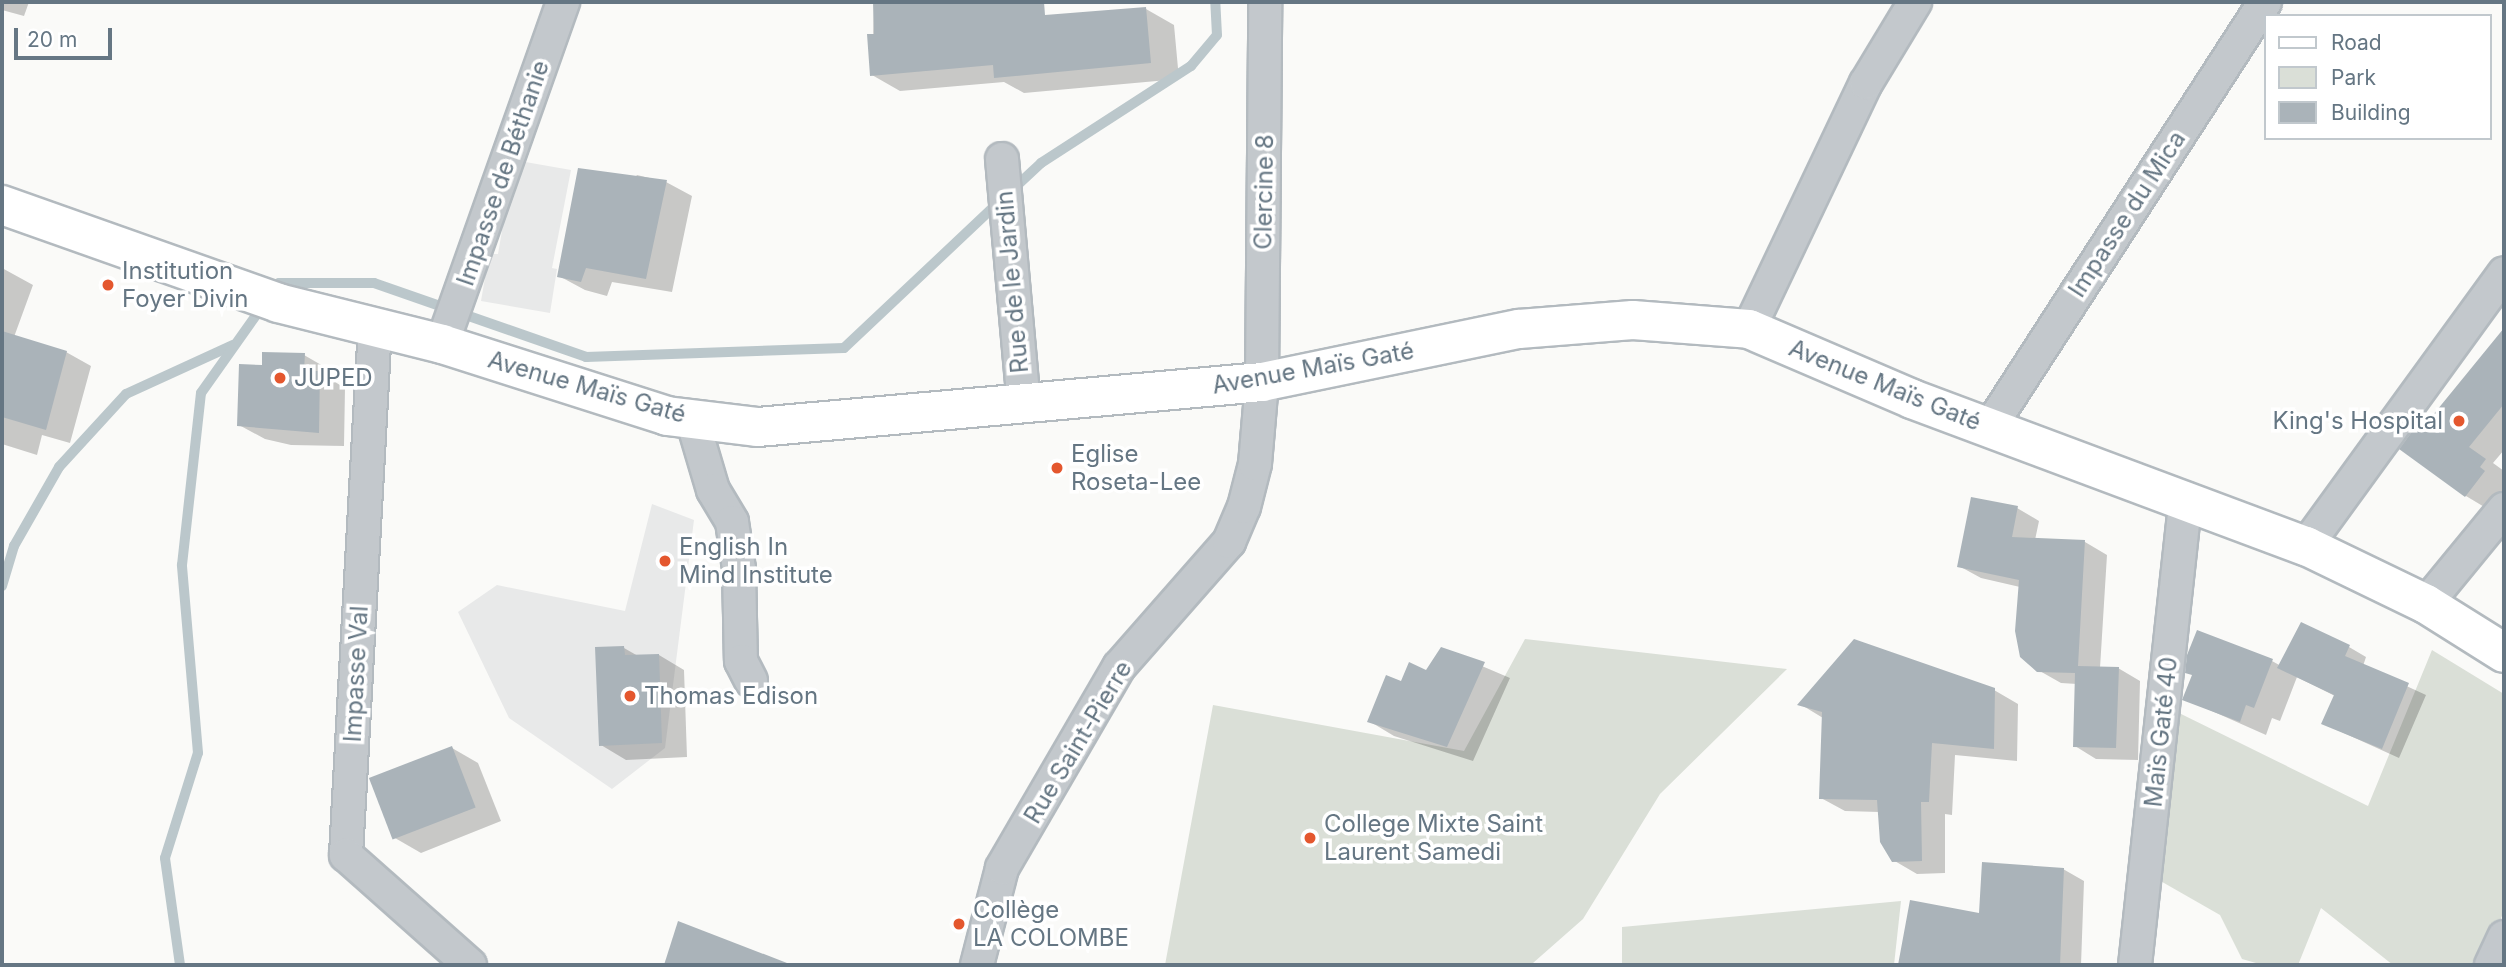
<!DOCTYPE html>
<html>
<head>
<meta charset="utf-8">
<style>
	body { margin:0 }
	#map { position:relative; width:2506px; height:967px; overflow:hidden; background:#fafaf8; font-family:Inter,sans-serif }
	div>[style] { position:absolute }
	[style*='--x'] { left:calc(var(--x)*1px); top:calc(var(--y)*1px); width:calc(var(--w)*1px); rotate:calc(var(--a)*1deg) }
	.built>* { inset:0; background:#e8e9e9 }
	.green>* { inset:0; background:#dadfd7 }
	.shadow>* { inset:0; background:#0003 }
	.stream>* { height:10px; margin:-5px; padding:0 5px; transform-origin:5px; border-radius:5px; background:#bbc7cb }
	.building>* { inset:0; background:#aab3b9; transform-origin:0 0 }
	.roads { filter:drop-shadow(2px 0 #b3babf) drop-shadow(-2px 0 #b3babf) drop-shadow(0 2px #b3babf) drop-shadow(0 -2px #b3babf) }
	.street>* { height:32px; margin:-16px; padding:0 16px; transform-origin:16px; border-radius:16px; background:#c3c8cc }
	.secondary>* { height:38px; margin:-19px; padding:0 19px; transform-origin:19px; border-radius:19px; background:#fff }
	.dots>* { width:19px; height:19px; translate:-50% -50%; box-sizing:border-box; border:4px solid #fff; border-radius:50% }
	span { translate:-50% -50%; white-space:nowrap; text-align:center; line-height:1.15; -webkit-text-stroke:7px #fff; paint-order:stroke }
	.street-label { font-size:24px; color:#657683 }
	.poi-label { font-size:24px; color:#657683 }
	.left { translate:0 -50%; text-align:left }
	.right { translate:-100% -50%; text-align:right }
	.frame { position:absolute; inset:0; border:4px solid #657683; pointer-events:none }
	.legend { position:absolute; left:2264px; top:14px; width:228px; height:126px; box-sizing:border-box; background:#fff; border:2px solid #c1c8cd; margin:0; padding:9px 12px; list-style:none; font-size:21px; color:#657683 }
	.legend li { display:flex; align-items:center; gap:14px; height:35px }
	.legend b { width:35px; border:2px solid #c1c8cd }
	.scale { position:absolute; left:14px; top:28px; width:98px; height:32px; box-sizing:border-box; border:4px solid #657683; border-top:0; padding-left:9px; font-size:21px; line-height:24px; white-space:nowrap; color:#657683; -webkit-text-stroke:5px #fff; paint-order:stroke }
</style>
</head>
<body>
<div id="map">
	<div class="built">
		<div style="clip-path:polygon(514px 160px,571px 170px,552px 268px,557px 269px,550px 313px,481px 301px,489px 254px,498px 254px)"></div>
		<div style="clip-path:polygon(652px 504px,694px 520px,665px 748px,612px 789px,509px 718px,458px 612px,497px 585px,625px 611px)"></div>
	</div>
	<div class="green">
		<div style="clip-path:polygon(1525px 639px,1787px 669px,1660px 794px,1583px 919px,1533px 963px,1165px 965px,1213px 705px,1464px 751px)"></div>
		<div style="clip-path:polygon(2432px 650px,2504px 694px,2504px 911px,2482px 965px,2393px 965px,2321px 908px,2298px 965px,2263px 965px,2242px 959px,2220px 915px,2157px 879px,2175px 711px,2368px 806px)"></div>
		<div style="clip-path:polygon(1901px 901px,1894px 965px,1622px 965px,1622px 927px)"></div>
	</div>
	<div class="shadow">
		<div style="clip-path:polygon(2px 2px,29px 2px,24px 16px,2px 10px)"></div>
		<div style="clip-path:polygon(874px 2px,976px 2px,978px 22px,1146px 9px,1174px 25px,1179px 79px,1024px 93px,1004px 82px,900px 91px,872px 75px)"></div>
		<div style="clip-path:polygon(637px 175px,666px 182px,692px 196px,672px 292px,612px 282px,607px 296px,585px 290px,559px 276px)"></div>
		<div style="clip-path:polygon(2px 268px,33px 285px,14px 337px,66px 352px,91px 366px,70px 443px,42px 435px,37px 455px,2px 444px)"></div>
		<div style="clip-path:polygon(2504px 330px,2504px 450px,2493px 463px,2504px 471px,2504px 494px,2491px 511px,2466px 496px,2425px 427px)"></div>
		<div style="clip-path:polygon(304px 355px,330px 370px,330px 379px,345px 388px,344px 446px,291px 445px,265px 439px,239px 425px,263px 367px)"></div>
		<div style="clip-path:polygon(2017px 508px,2039px 521px,2035px 540px,2085px 542px,2107px 555px,2100px 668px,2118px 668px,2140px 681px,2138px 760px,2096px 759px,2075px 746px,2077px 684px,2061px 683px,2038px 670px,2020px 587px,1981px 578px,1959px 566px)"></div>
		<div style="clip-path:polygon(2349px 647px,2366px 657px,2363px 666px,2426px 695px,2399px 758px,2324px 724px,2335px 696px,2297px 677px,2280px 721px,2272px 718px,2266px 735px,2185px 699px,2272px 661px,2281px 666px)"></div>
		<div style="clip-path:polygon(624px 648px,638px 656px,659px 655px,684px 670px,687px 757px,626px 760px,601px 745px)"></div>
		<div style="clip-path:polygon(1442px 649px,1510px 678px,1473px 761px,1394px 736px,1369px 721px,1402px 683px,1427px 672px)"></div>
		<div style="clip-path:polygon(1994px 690px,2018px 704px,2017px 761px,1955px 755px,1952px 815px,1945px 814px,1945px 873px,1917px 874px,1893px 860px,1879px 812px,1845px 811px,1821px 798px,1823px 718px,1800px 704px)"></div>
		<div style="clip-path:polygon(452px 748px,478px 763px,501px 821px,421px 853px,395px 838px)"></div>
		<div style="clip-path:polygon(2063px 869px,2084px 881px,2081px 965px,1900px 965px,1912px 902px,1981px 915px)"></div>
		<div style="clip-path:polygon(679px 923px,749px 951px,774px 965px,666px 965px)"></div>
	</div>
	<div class="stream">
		<div style="--x:1011;--y:191;--w:41;--a:-43"></div>
		<div style="--x:1041;--y:163;--w:179;--a:-32.9"></div>
		<div style="--x:1191;--y:66;--w:40;--a:-50"></div>
		<div style="--x:1217;--y:35;--w:33;--a:-93"></div>
		<div style="--x:272;--y:292;--w:11;--a:-52"></div>
		<div style="--x:279;--y:283;--w:95;--a:0"></div>
		<div style="--x:374;--y:283;--w:225;--a:19.2"></div>
		<div style="--x:586;--y:357;--w:258;--a:-2"></div>
		<div style="--x:844;--y:348;--w:214;--a:-43.3"></div>
		<div style="--x:2;--y:586;--w:42;--a:-73.3"></div>
		<div style="--x:14;--y:546;--w:91;--a:-60.3"></div>
		<div style="--x:59;--y:467;--w:99;--a:-47.5"></div>
		<div style="--x:126;--y:394;--w:118;--a:-24.6"></div>
		<div style="--x:180;--y:965;--w:108;--a:-98"></div>
		<div style="--x:165;--y:858;--w:110;--a:-72.6"></div>
		<div style="--x:198;--y:753;--w:189;--a:-94.9"></div>
		<div style="--x:182;--y:565;--w:173;--a:-83.7"></div>
		<div style="--x:201;--y:393;--w:105;--a:-54.7"></div>
	</div>
	<div class="building">
		<div style="clip-path:polygon(873px 2px,1044px 2px,1045px 15px,1146px 7px,1151px 63px,994px 78px,993px 65px,870px 76px,867px 34px,874px 34px)"></div>
		<div style="clip-path:polygon(578px 168px,667px 180px,646px 279px,586px 268px,581px 282px,557px 277px)"></div>
		<div style="clip-path:polygon(2504px 328px,2504px 404px,2469px 447px,2486px 459px,2480px 467px,2485px 471px,2465px 497px,2399px 449px,2419px 422px,2424px 426px)"></div>
		<div style="clip-path:polygon(2px 331px,67px 351px,46px 430px,2px 417px)"></div>
		<div style="clip-path:polygon(262px 352px,305px 353px,304px 371px,320px 371px,319px 433px,237px 426px,239px 364px,262px 365px)"></div>
		<div style="clip-path:polygon(1971px 497px,2018px 506px,2012px 537px,2085px 540px,2078px 666px,2119px 667px,2116px 748px,2073px 747px,2075px 673px,2037px 672px,2020px 657px,2015px 631px,2019px 580px,1957px 567px)"></div>
		<div style="clip-path:polygon(2301px 622px,2350px 645px,2345px 656px,2409px 683px,2382px 749px,2321px 724px,2334px 695px,2277px 668px)"></div>
		<div style="clip-path:polygon(2197px 630px,2273px 659px,2254px 708px,2246px 705px,2240px 722px,2182px 700px,2192px 675px,2185px 673px,2187px 655px)"></div>
		<div style="clip-path:polygon(1854px 639px,1995px 688px,1994px 749px,1932px 743px,1929px 802px,1921px 802px,1922px 861px,1892px 862px,1880px 842px,1877px 800px,1819px 799px,1822px 712px,1797px 705px)"></div>
		<div style="clip-path:polygon(624px 646px,625px 655px,659px 654px,662px 743px,599px 746px,595px 647px)"></div>
		<div style="clip-path:polygon(1441px 647px,1485px 662px,1447px 747px,1367px 722px,1386px 675px,1401px 681px,1409px 662px,1426px 670px)"></div>
		<div style="left:452px;top:746px;width:66px;height:89px;rotate:69deg"></div>
		<div style="clip-path:polygon(1982px 862px,2064px 868px,2060px 965px,1898px 965px,1910px 900px,1979px 913px)"></div>
		<div style="clip-path:polygon(678px 921px,787px 963px,786px 965px,664px 965px)"></div>
	</div>
	<div class="roads">
		<div class="street">
			<div style="--x:1002;--y:159;--w:247;--a:84.9"></div>
			<div style="--x:375;--y:326;--w:530;--a:93.14"></div>
			<div style="--x:346;--y:855;--w:166;--a:41.6"></div>
			<div style="--x:1749;--y:329;--w:272;--a:-64.6"></div>
			<div style="--x:1866;--y:83;--w:95;--a:-58.8"></div>
			<div style="--x:442;--y:344;--w:363;--a:-70.5"></div>
			<div style="--x:692;--y:419;--w:74;--a:73.5"></div>
			<div style="--x:713;--y:490;--w:37;--a:59"></div>
			<div style="--x:732;--y:522;--w:48;--a:81.5"></div>
			<div style="--x:739;--y:569;--w:92;--a:88.8"></div>
			<div style="--x:741;--y:661;--w:22;--a:63"></div>
			<div style="--x:1990;--y:427;--w:506;--a:-57.09"></div>
			<div style="--x:2306;--y:546;--w:337;--a:-54"></div>
			<div style="--x:2426;--y:604;--w:123;--a:-50.6"></div>
			<div style="--x:977;--y:965;--w:100;--a:-75.5"></div>
			<div style="--x:1002;--y:868;--w:233;--a:-59.8"></div>
			<div style="--x:1119;--y:667;--w:167;--a:-48.7"></div>
			<div style="--x:1229;--y:542;--w:38;--a:-67"></div>
			<div style="--x:1244;--y:507;--w:44;--a:-75.7"></div>
			<div style="--x:1255;--y:464;--w:82;--a:-85.1"></div>
			<div style="--x:1262;--y:382;--w:380;--a:-89.5"></div>
			<div style="--x:2135;--y:965;--w:469;--a:-83.8"></div>
			<div style="--x:2491;--y:965;--w:31;--a:-65"></div>
		</div>
		<div class="secondary">
			<div style="--x:2;--y:205;--w:293;--a:19.5"></div>
			<div style="--x:278;--y:303;--w:169;--a:14"></div>
			<div style="--x:442;--y:344;--w:236;--a:17.7"></div>
			<div style="--x:667;--y:416;--w:92;--a:6.9"></div>
			<div style="--x:758;--y:427;--w:506;--a:-5.1"></div>
			<div style="--x:1262;--y:382;--w:262;--a:-11.7"></div>
			<div style="--x:1519;--y:329;--w:114;--a:-4.5"></div>
			<div style="--x:1633;--y:320;--w:116;--a:4.4"></div>
			<div style="--x:1749;--y:329;--w:177;--a:23.2"></div>
			<div style="--x:1912;--y:399;--w:421;--a:20.5"></div>
			<div style="--x:2306;--y:546;--w:133;--a:25.8"></div>
			<div style="--x:2426;--y:604;--w:92;--a:32.1"></div>
		</div>
	</div>
	<div class="dots">
		<div style="left:108px;top:285px;background:#e4572e"></div>
		<div style="left:280px;top:378px;background:#e4572e"></div>
		<div style="left:2459px;top:421px;background:#e4572e"></div>
		<div style="left:1057px;top:468px;background:#e4572e"></div>
		<div style="left:665px;top:561px;background:#e4572e"></div>
		<div style="left:630px;top:696px;background:#e4572e"></div>
		<div style="left:1310px;top:838px;background:#e4572e"></div>
		<div style="left:959px;top:924px;background:#e4572e"></div>
	</div>
	<div class="street-label">
		<span style="left:503px;top:173px;rotate:-71deg">Impasse de Béthanie</span>
		<span style="left:1264px;top:192px;rotate:-89deg">Clercine 8</span>
		<span style="left:2127px;top:214px;rotate:-57deg">Impasse du Mica</span>
		<span style="left:1012px;top:282px;rotate:-95deg">Rue de le Jardin</span>
		<span style="left:1313px;top:368px;rotate:-10deg">Avenue Maïs Gaté</span>
		<span style="left:1885px;top:385px;rotate:22deg">Avenue Maïs Gaté</span>
		<span style="left:587px;top:387px;rotate:16deg">Avenue Maïs Gaté</span>
		<span style="left:356px;top:674px;rotate:-87deg">Impasse Val</span>
		<span style="left:2161px;top:732px;rotate:-84deg">Maïs Gaté 40</span>
		<span style="left:1078px;top:742px;rotate:-59deg">Rue Saint-Pierre</span>
	</div>
	<div class="poi-label">
		<span class="left" style="left:122px;top:285px">Institution<br>Foyer Divin</span>
		<span class="left" style="left:294px;top:378px">JUPED</span>
		<span class="right" style="left:2443px;top:421px">King's Hospital</span>
		<span class="left" style="left:1071px;top:468px">Eglise<br>Roseta-Lee</span>
		<span class="left" style="left:679px;top:561px">English In<br>Mind Institute</span>
		<span class="left" style="left:644px;top:696px">Thomas Edison</span>
		<span class="left" style="left:1324px;top:838px">College Mixte Saint<br>Laurent Samedi</span>
		<span class="left" style="left:973px;top:924px">Collège<br>LA COLOMBE</span>
	</div>
	<div class="frame"></div>
	<ul class="legend">
	<li><b style="height:9px;background:#fff"></b>Road</li>
	<li><b style="height:19px;background:#dadfd7"></b>Park</li>
	<li><b style="height:19px;background:#aab3b9"></b>Building</li>
	</ul>
	<div class="scale">20 m</div>
</div>
</body>
</html>
